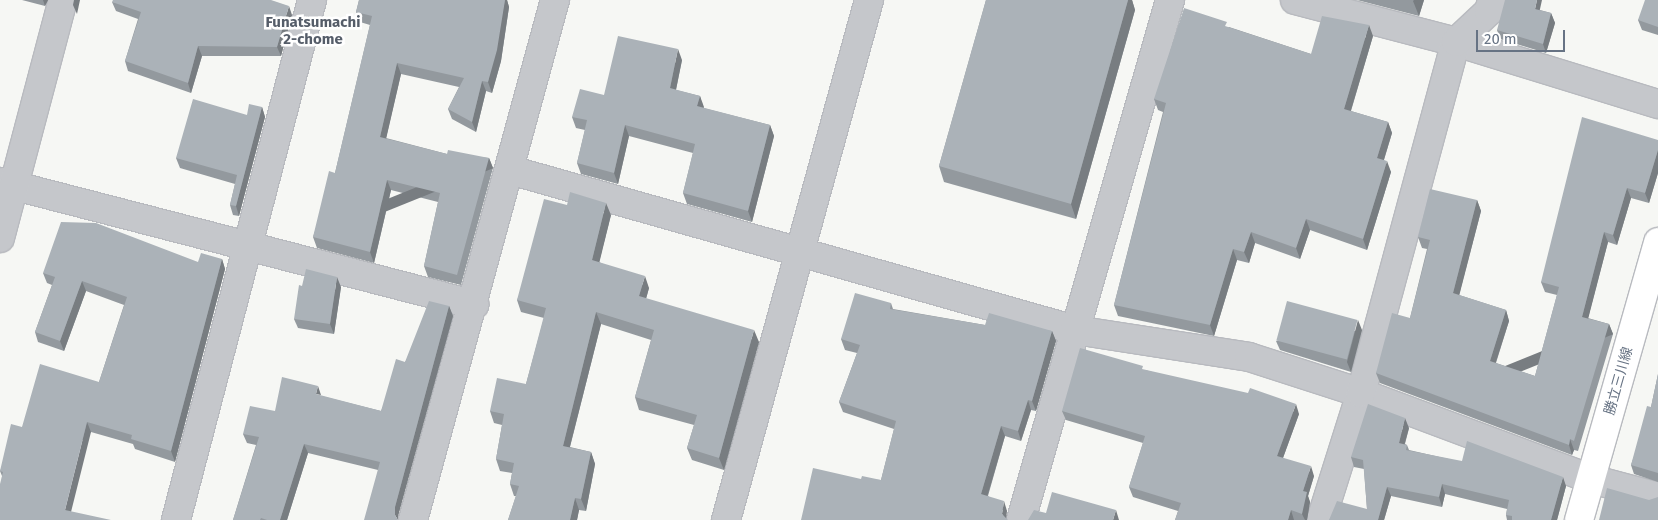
<!DOCTYPE html>
<html>
<head>
<meta charset="utf-8">
<style>
	body { margin:0 }
	#map { position:relative; width:1658px; height:520px; overflow:hidden; background:#f6f7f4; font-family:"Fira Sans","Noto Sans JP",sans-serif }
	div>[style] { position:absolute }
	[style*='--x'] { left:calc(var(--x)*1px); top:calc(var(--y)*1px); width:calc(var(--w)*1px); rotate:calc(var(--a)*1deg) }
	.roads { filter:drop-shadow(1px 0 #b8babf) drop-shadow(-1px 0 #b8babf) drop-shadow(0 1px #b8babf) drop-shadow(0 -1px #b8babf) }
	.minor>* { height:28px; margin:-14px; padding:0 14px; transform-origin:14px; border-radius:14px; background:#c5c7cb }
	.major>* { height:28px; margin:-14px; padding:0 14px; transform-origin:14px; border-radius:14px; background:#fff }
	.wall>* { inset:0; background:#93999e }
	.shaded-wall>* { inset:0; background:#787d81; transform-origin:0 0 }
	.building>* { inset:0; background:#abb2b8; transform-origin:0 0 }
	span { translate:-50% -50%; white-space:nowrap; text-align:center; line-height:1.15; -webkit-text-stroke:5px #fff; paint-order:stroke }
	.street-label { font-size:14px; color:#677384 }
	.neighbourhood-label { font-size:15px; color:#555d69; font-weight:700 }
	.scale { position:absolute; left:1476px; top:30px; width:89px; height:22px; box-sizing:border-box; border:2px solid #677384; border-top:0; padding-left:6px; font-size:15px; line-height:18px; white-space:nowrap; color:#677384; -webkit-text-stroke:4px #fff; paint-order:stroke }
</style>
</head>
<body>
<div id="map">
	<div class="roads">
		<div class="minor">
			<div style="--x:1295;--y:0;--w:166;--a:14.6"></div>
			<div style="--x:1456;--y:42;--w:211;--a:17.1"></div>
			<div style="--x:510;--y:170;--w:587;--a:15.81"></div>
			<div style="--x:1075;--y:330;--w:176;--a:8.8"></div>
			<div style="--x:1249;--y:357;--w:118;--a:17.8"></div>
			<div style="--x:1361;--y:393;--w:246;--a:20.5"></div>
			<div style="--x:1591;--y:479;--w:69;--a:15"></div>
			<div style="--x:0;--y:182;--w:490;--a:14.5"></div>
			<div style="--x:0;--y:238;--w:246;--a:-75.2"></div>
			<div style="--x:176;--y:520;--w:537;--a:-75.34"></div>
			<div style="--x:413;--y:520;--w:539;--a:-74.73"></div>
			<div style="--x:726;--y:520;--w:539;--a:-74.62"></div>
			<div style="--x:1021;--y:520;--w:541;--a:-74.01"></div>
			<div style="--x:1321;--y:520;--w:133;--a:-72.5"></div>
			<div style="--x:1361;--y:393;--w:364;--a:-74.9"></div>
			<div style="--x:1456;--y:42;--w:45;--a:-43.2"></div>
			<div style="--x:1489;--y:11;--w:11;--a:-75"></div>
		</div>
		<div class="major">
			<div style="--x:1579;--y:520;--w:289;--a:-74.1"></div>
		</div>
	</div>
	<div class="wall">
		<div style="clip-path:polygon(22px 0,48px 0,45px 6px)"></div>
		<div style="clip-path:polygon(359px 0,507px 0,509px 7px,501px 61px,492px 93px,486px 91px,476px 132px,452px 119px,448px 109px,459px 87px,401px 74px,386px 138px,447px 154px,489px 158px,493px 168px,461px 285px,428px 277px,424px 266px,438px 202px,391px 190px,374px 263px,317px 248px,313px 237px,335px 173px,370px 25px,360px 22px,356px 12px)"></div>
		<div style="clip-path:polygon(986px 0,1132px 0,1135px 10px,1076px 219px,944px 182px,939px 166px)"></div>
		<div style="clip-path:polygon(1357px 0,1424px 0,1419px 16px)"></div>
		<div style="clip-path:polygon(1658px 0,1658px 35px,1642px 30px,1638px 20px)"></div>
		<div style="clip-path:polygon(112px 2px,292px 15px,281px 56px,202px 56px,191px 93px,128px 71px,125px 61px,138px 19px,116px 11px)"></div>
		<div style="clip-path:polygon(1540px 10px,1551px 13px,1555px 23px,1546px 53px,1500px 39px,1497px 30px)"></div>
		<div style="clip-path:polygon(1229px 27px,1311px 54px,1373px 36px,1351px 111px,1388px 122px,1392px 133px,1384px 160px,1391px 172px,1367px 250px,1310px 230px,1300px 259px,1255px 243px,1249px 263px,1237px 260px,1214px 336px,1118px 316px,1114px 305px,1163px 112px,1158px 110px,1154px 99px)"></div>
		<div style="clip-path:polygon(682px 60px,676px 90px,700px 96px,703px 108px,770px 125px,774px 136px,752px 222px,687px 204px,683px 193px,693px 153px,629px 136px,618px 184px,581px 174px,577px 163px,585px 130px,576px 128px,572px 117px,604px 95px)"></div>
		<div style="clip-path:polygon(262px 107px,265px 117px,239px 216px,233px 215px,230px 205px,235px 184px,180px 168px,176px 158px,247px 115px)"></div>
		<div style="clip-path:polygon(1658px 140px,1658px 173px,1649px 203px,1631px 198px,1617px 245px,1608px 242px,1588px 318px,1609px 324px,1613px 334px,1578px 451px,1574px 450px,1572px 455px,1380px 383px,1376px 373px,1410px 318px,1427px 249px,1422px 248px,1418px 237px,1477px 200px,1481px 211px,1459px 295px,1506px 310px,1509px 321px,1496px 363px,1535px 376px,1557px 295px,1545px 292px,1541px 282px)"></div>
		<div style="clip-path:polygon(567px 205px,611px 215px,599px 262px,649px 288px,646px 299px,759px 342px,724px 470px,692px 460px,687px 448px,694px 425px,639px 410px,635px 397px,651px 340px,601px 324px,570px 447px,591px 452px,595px 464px,586px 511px,579px 510px,577px 520px,508px 520px,516px 496px,514px 496px,510px 484px,512px 473px,500px 471px,496px 459px,502px 425px,494px 423px,490px 411px,526px 384px,544px 318px,521px 312px,517px 300px)"></div>
		<div style="clip-path:polygon(222px 259px,225px 269px,175px 462px,135px 449px,133px 444px,91px 432px,0 520px,2px 476px,0 471px,22px 427px,99px 382px,124px 305px,86px 291px,64px 351px,38px 342px,35px 332px,52px 285px,47px 283px,43px 273px,198px 262px)"></div>
		<div style="clip-path:polygon(341px 287px,334px 334px,298px 328px,294px 319px)"></div>
		<div style="clip-path:polygon(891px 303px,893px 309px,985px 325px,1052px 331px,1056px 341px,1036px 411px,1031px 410px,1021px 441px,1005px 436px,988px 496px,1007px 511px,861px 479px,881px 480px,894px 429px,843px 412px,839px 402px,857px 353px,845px 350px,841px 339px)"></div>
		<div style="clip-path:polygon(449px 306px,453px 316px,398px 516px,378px 470px,308px 453px,287px 520px,233px 520px,256px 445px,247px 443px,243px 434px,275px 411px,321px 396px,381px 411px,405px 362px)"></div>
		<div style="clip-path:polygon(1362px 330px,1351px 372px,1280px 350px,1276px 341px)"></div>
		<div style="clip-path:polygon(1145px 370px,1299px 414px,1283px 458px,1314px 476px,1308px 496px,1310px 502px,1307px 520px,1175px 520px,1178px 511px,1133px 497px,1129px 487px,1143px 443px,1066px 420px,1062px 411px)"></div>
		<div style="clip-path:polygon(1658px 374px,1658px 482px,1634px 474px,1631px 465px,1651px 407px)"></div>
		<div style="clip-path:polygon(1409px 428px,1405px 444px,1407px 445px,1409px 450px,1566px 486px,1557px 520px,1507px 520px,1506px 515px,1507px 509px,1445px 494px,1442px 507px,1391px 496px,1384px 520px,1329px 520px,1367px 509px,1364px 469px,1354px 467px,1351px 457px)"></div>
	</div>
	<div class="shaded-wall">
		<div style="clip-path:polygon(43px 0,48px 0,45px 6px)"></div>
		<div style="clip-path:polygon(74px 0,80px 0,77px 14px,73px 5px)"></div>
		<div style="clip-path:polygon(505px 0,507px 0,509px 7px,501px 61px,492px 93px,488px 82px)"></div>
		<div style="clip-path:polygon(1128px 0,1132px 0,1135px 10px,1076px 219px,1071px 204px)"></div>
		<div style="clip-path:polygon(1414px 0,1424px 0,1419px 16px,1413px 1px)"></div>
		<div style="clip-path:polygon(1537px 0,1542px 0,1538px 18px,1535px 9px)"></div>
		<div style="clip-path:polygon(289px 6px,292px 15px,281px 56px,277px 47px)"></div>
		<div style="clip-path:polygon(1551px 13px,1555px 23px,1546px 53px,1543px 44px)"></div>
		<div style="clip-path:polygon(1369px 25px,1373px 36px,1348px 120px,1344px 109px)"></div>
		<div style="clip-path:polygon(198px 46px,202px 56px,191px 93px,188px 83px)"></div>
		<div style="clip-path:polygon(678px 49px,682px 60px,674px 99px,670px 88px)"></div>
		<div style="clip-path:polygon(397px 63px,401px 74px,384px 148px,380px 137px)"></div>
		<div style="clip-path:polygon(482px 81px,486px 91px,476px 132px,472px 122px)"></div>
		<div style="clip-path:polygon(700px 96px,704px 107px,701px 117px,697px 106px)"></div>
		<div style="clip-path:polygon(262px 107px,265px 117px,239px 216px,236px 206px)"></div>
		<div style="clip-path:polygon(1388px 122px,1392px 133px,1381px 169px,1377px 158px)"></div>
		<div style="clip-path:polygon(625px 125px,629px 136px,618px 184px,614px 173px)"></div>
		<div style="clip-path:polygon(770px 125px,774px 136px,752px 222px,748px 211px)"></div>
		<div style="clip-path:polygon(1658px 150px,1658px 173px,1649px 203px,1645px 193px)"></div>
		<div style="left:489px;top:158px;width:11px;height:121px;rotate:68deg"></div>
		<div style="clip-path:polygon(1387px 161px,1391px 172px,1367px 250px,1363px 239px)"></div>
		<div style="clip-path:polygon(387px 180px,391px 190px,374px 263px,370px 252px)"></div>
		<div style="clip-path:polygon(1627px 188px,1631px 198px,1617px 245px,1613px 235px)"></div>
		<div style="clip-path:polygon(1477px 200px,1481px 211px,1457px 304px,1453px 293px)"></div>
		<div style="clip-path:polygon(606px 203px,611px 215px,597px 272px,592px 260px)"></div>
		<div style="clip-path:polygon(1306px 219px,1310px 230px,1300px 259px,1296px 248px)"></div>
		<div style="clip-path:polygon(1251px 232px,1255px 243px,1249px 263px,1244px 252px)"></div>
		<div style="clip-path:polygon(1604px 232px,1608px 242px,1586px 327px,1582px 317px)"></div>
		<div style="clip-path:polygon(1233px 249px,1237px 260px,1214px 336px,1210px 325px)"></div>
		<div style="clip-path:polygon(222px 259px,225px 269px,175px 462px,171px 451px)"></div>
		<div style="clip-path:polygon(645px 276px,649px 288px,643px 309px,639px 296px)"></div>
		<div style="clip-path:polygon(337px 277px,341px 287px,334px 334px,330px 324px)"></div>
		<div style="clip-path:polygon(82px 281px,86px 291px,64px 351px,60px 341px)"></div>
		<div style="clip-path:polygon(449px 306px,453px 316px,398px 516px,398px 520px,395px 515px,395px 507px)"></div>
		<div style="clip-path:polygon(1506px 310px,1509px 321px,1493px 371px,1490px 361px)"></div>
		<div style="clip-path:polygon(596px 312px,601px 324px,567px 458px,563px 446px)"></div>
		<div style="clip-path:polygon(1358px 320px,1362px 330px,1351px 372px,1347px 362px)"></div>
		<div style="left:1609px;top:324px;width:11px;height:122px;rotate:68deg"></div>
		<div style="clip-path:polygon(754px 330px,759px 342px,724px 470px,719px 458px)"></div>
		<div style="clip-path:polygon(1052px 331px,1056px 341px,1036px 411px,1032px 401px)"></div>
		<div style="clip-path:polygon(318px 386px,321px 395px,316px 394px)"></div>
		<div style="clip-path:polygon(1028px 400px,1031px 410px,1021px 441px,1018px 431px)"></div>
		<div style="clip-path:polygon(1296px 404px,1299px 414px,1280px 466px,1277px 456px)"></div>
		<div style="clip-path:polygon(1405px 418px,1409px 428px,1402px 453px,1399px 443px)"></div>
		<div style="clip-path:polygon(87px 422px,91px 432px,69px 520px,65px 510px)"></div>
		<div style="clip-path:polygon(1001px 426px,1005px 436px,985px 504px,981px 494px)"></div>
		<div style="clip-path:polygon(1570px 439px,1574px 450px,1572px 455px,1569px 445px)"></div>
		<div style="clip-path:polygon(304px 444px,308px 453px,287px 520px,280px 520px)"></div>
		<div style="clip-path:polygon(591px 452px,595px 464px,586px 511px,581px 499px)"></div>
		<div style="clip-path:polygon(1311px 466px,1314px 476px,1308px 496px,1310px 502px,1307px 520px,1305px 520px,1302px 514px,1303px 491px)"></div>
		<div style="clip-path:polygon(1563px 477px,1566px 486px,1557px 520px,1551px 520px)"></div>
		<div style="clip-path:polygon(1442px 484px,1445px 494px,1442px 507px,1439px 497px)"></div>
		<div style="clip-path:polygon(1387px 487px,1391px 496px,1384px 520px,1378px 520px)"></div>
		<div style="clip-path:polygon(575px 498px,579px 510px,577px 520px,570px 520px)"></div>
		<div style="clip-path:polygon(1004px 501px,1007px 511px,1006px 520px,1002px 514px)"></div>
		<div style="clip-path:polygon(1116px 510px,1119px 520px,1113px 520px)"></div>
		<div style="clip-path:polygon(1291px 510px,1294px 520px,1288px 520px)"></div>
	</div>
	<div class="building">
		<div style="clip-path:polygon(113px 0,271px 0,289px 6px,277px 47px,198px 46px,188px 83px,125px 61px,141px 12px,112px 2px)"></div>
		<div style="clip-path:polygon(359px 0,505px 0,497px 50px,488px 82px,482px 81px,472px 122px,448px 109px,464px 78px,397px 63px,380px 137px,447px 154px,448px 150px,489px 158px,457px 275px,424px 266px,440px 193px,387px 180px,370px 252px,313px 237px,329px 171px,335px 173px,372px 16px,356px 12px)"></div>
		<div style="clip-path:polygon(986px 0,1128px 0,1071px 204px,939px 166px)"></div>
		<div style="clip-path:polygon(1505px 0,1537px 0,1535px 9px,1551px 13px,1543px 44px,1497px 30px)"></div>
		<div style="clip-path:polygon(1645px 0,1658px 0,1658px 27px,1638px 20px)"></div>
		<div style="clip-path:polygon(1184px 8px,1227px 22px,1225px 26px,1311px 54px,1322px 16px,1369px 25px,1344px 109px,1388px 122px,1377px 158px,1387px 161px,1363px 239px,1306px 219px,1296px 248px,1251px 232px,1244px 252px,1233px 249px,1210px 325px,1114px 305px,1166px 103px,1154px 99px)"></div>
		<div style="clip-path:polygon(618px 36px,678px 49px,670px 88px,700px 96px,697px 106px,770px 125px,748px 211px,683px 193px,695px 144px,625px 125px,614px 173px,577px 163px,587px 120px,572px 117px,580px 89px,604px 95px)"></div>
		<div style="clip-path:polygon(193px 99px,247px 115px,249px 104px,262px 107px,236px 206px,230px 205px,237px 175px,176px 158px)"></div>
		<div style="clip-path:polygon(1582px 117px,1658px 140px,1658px 150px,1645px 193px,1627px 188px,1613px 235px,1604px 232px,1582px 317px,1609px 324px,1574px 441px,1570px 439px,1569px 445px,1376px 373px,1392px 313px,1410px 318px,1430px 240px,1418px 237px,1430px 189px,1477px 200px,1453px 293px,1506px 310px,1490px 361px,1535px 376px,1559px 287px,1541px 282px)"></div>
		<div style="clip-path:polygon(570px 192px,606px 203px,592px 260px,645px 276px,639px 296px,754px 330px,719px 458px,687px 448px,697px 415px,635px 397px,654px 330px,596px 312px,563px 446px,591px 452px,581px 499px,575px 498px,570px 520px,508px 520px,519px 486px,510px 484px,514px 463px,496px 459px,504px 414px,490px 411px,497px 378px,526px 384px,546px 308px,517px 300px,544px 199px,567px 205px)"></div>
		<div style="clip-path:polygon(61px 222px,96px 223px,198px 262px,201px 253px,222px 259px,171px 451px,131px 439px,132px 435px,87px 422px,65px 510px,111px 520px,0 520px,0 484px,3px 472px,0 471px,11px 424px,22px 427px,40px 364px,99px 382px,127px 297px,82px 281px,60px 341px,35px 332px,55px 277px,43px 273px)"></div>
		<div style="clip-path:polygon(306px 269px,337px 277px,330px 324px,294px 319px,299px 285px,302px 286px)"></div>
		<div style="clip-path:polygon(855px 293px,891px 303px,890px 309px,985px 325px,989px 313px,1052px 331px,1032px 401px,1028px 400px,1018px 431px,1001px 426px,981px 494px,1004px 501px,1002px 514px,1008px 520px,801px 520px,813px 468px,861px 479px,862px 476px,881px 480px,896px 421px,839px 402px,860px 345px,841px 339px)"></div>
		<div style="clip-path:polygon(429px 301px,449px 306px,395px 507px,395px 515px,398px 520px,364px 520px,380px 462px,304px 444px,280px 520px,267px 520px,261px 518px,260px 520px,233px 520px,259px 437px,243px 434px,250px 406px,275px 411px,282px 377px,318px 386px,316px 394px,381px 411px,396px 359px,405px 362px)"></div>
		<div style="left:1287px;top:301px;width:73px;height:41px;rotate:15deg"></div>
		<div style="clip-path:polygon(1080px 348px,1143px 366px,1142px 369px,1248px 393px,1250px 388px,1296px 404px,1277px 456px,1311px 466px,1303px 491px,1307px 492px,1302px 514px,1291px 510px,1288px 520px,1175px 520px,1181px 503px,1129px 487px,1145px 436px,1062px 411px)"></div>
		<div style="clip-path:polygon(1658px 374px,1658px 473px,1631px 465px,1647px 406px,1651px 407px)"></div>
		<div style="clip-path:polygon(1368px 404px,1405px 418px,1399px 443px,1407px 445px,1406px 450px,1462px 461px,1467px 441px,1563px 477px,1551px 520px,1512px 520px,1512px 516px,1506px 515px,1509px 500px,1442px 484px,1439px 497px,1387px 487px,1378px 520px,1329px 520px,1337px 501px,1367px 509px,1363px 460px,1351px 457px)"></div>
		<div style="clip-path:polygon(1607px 488px,1649px 500px,1658px 497px,1658px 520px,1599px 520px)"></div>
		<div style="clip-path:polygon(1052px 492px,1116px 510px,1113px 520px,1028px 520px,1034px 510px,1046px 513px)"></div>
	</div>
	<div class="street-label">
		<span style="left:1619px;top:381px;rotate:-74deg">勝立三川線</span>
	</div>
	<div class="neighbourhood-label">
		<span style="left:313px;top:31px">Funatsumachi<br>2-chome</span>
	</div>
	<div class="scale">20 m</div>
</div>
</body>
</html>
